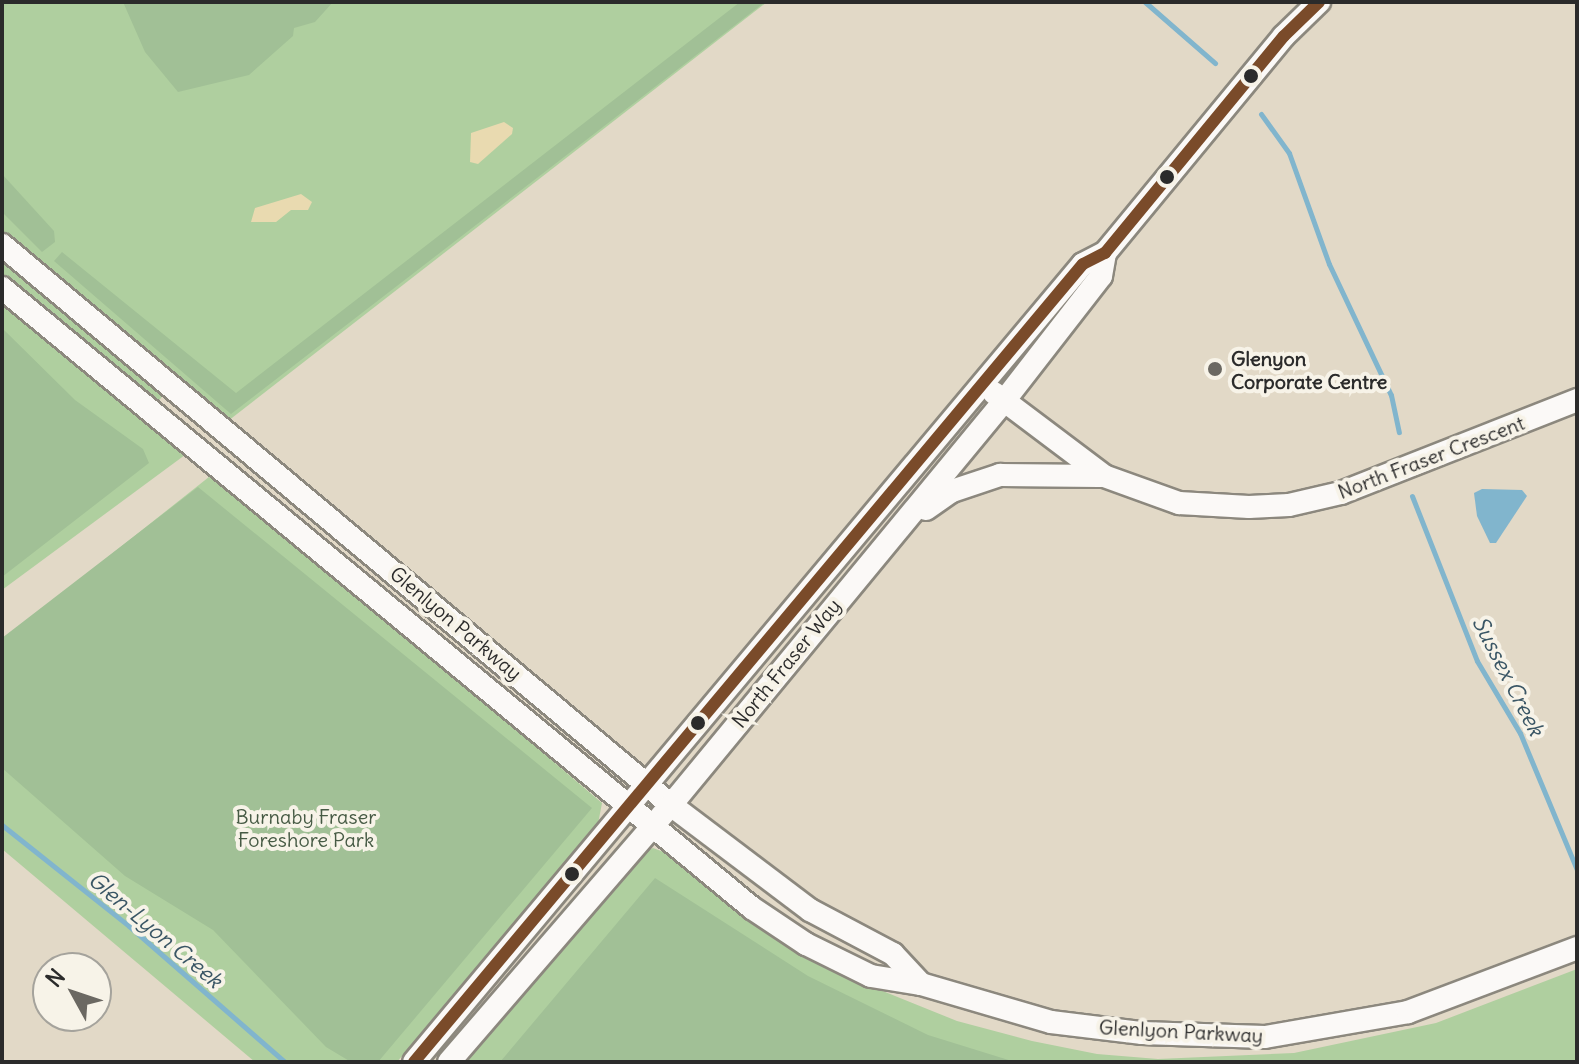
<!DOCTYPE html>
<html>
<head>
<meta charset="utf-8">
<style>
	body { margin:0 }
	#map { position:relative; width:1579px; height:1064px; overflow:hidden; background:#e2d9c7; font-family:Delius,sans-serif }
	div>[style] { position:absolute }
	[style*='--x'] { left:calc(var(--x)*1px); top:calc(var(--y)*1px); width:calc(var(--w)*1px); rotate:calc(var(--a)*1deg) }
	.green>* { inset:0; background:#afcf9f; transform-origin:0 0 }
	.forest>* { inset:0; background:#a1c096 }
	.sand>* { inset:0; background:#e9dab0 }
	.water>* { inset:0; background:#81b5cd }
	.stream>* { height:5px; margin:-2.5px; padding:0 2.5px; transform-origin:2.5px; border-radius:2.5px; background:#81b5cd }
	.roads { filter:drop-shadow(2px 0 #8c887e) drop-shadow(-2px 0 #8c887e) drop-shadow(0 2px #8c887e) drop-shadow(0 -2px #8c887e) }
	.minor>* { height:22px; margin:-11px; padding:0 11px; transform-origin:11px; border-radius:11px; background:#fbf9f7 }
	.bus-1>* { height:12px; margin:-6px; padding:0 6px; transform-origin:6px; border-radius:6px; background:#7a4b2a }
	.dots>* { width:22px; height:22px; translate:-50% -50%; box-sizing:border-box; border:4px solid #f7f3e8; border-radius:50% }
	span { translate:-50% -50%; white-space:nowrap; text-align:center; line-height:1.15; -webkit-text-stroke:8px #f7f3e8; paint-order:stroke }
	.poi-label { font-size:20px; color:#2b2b2b; font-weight:700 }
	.left { translate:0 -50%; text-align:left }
	.street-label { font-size:20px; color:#2b2b2b }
	.park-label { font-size:20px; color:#465a44 }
	.water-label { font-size:22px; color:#3a5665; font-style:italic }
	.frame { position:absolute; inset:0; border:4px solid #2b2b2b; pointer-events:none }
	.north { position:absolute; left:32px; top:952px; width:80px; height:80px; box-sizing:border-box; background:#f7f3e8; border:2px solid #a5a39c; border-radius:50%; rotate:310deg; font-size:22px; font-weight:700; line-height:32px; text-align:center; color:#2b2b2b }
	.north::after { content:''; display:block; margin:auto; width:28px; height:36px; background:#6b6862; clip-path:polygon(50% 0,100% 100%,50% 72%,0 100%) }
</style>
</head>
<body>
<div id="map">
	<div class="green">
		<div style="clip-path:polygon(2px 2px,767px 2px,228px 421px,2px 233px)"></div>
		<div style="left:2px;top:259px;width:211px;height:17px;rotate:39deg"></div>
		<div style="clip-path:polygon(2px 298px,189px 452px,2px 590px)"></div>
		<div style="clip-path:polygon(214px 473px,602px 803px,598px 824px,397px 1062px,255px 1062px,2px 849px,2px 641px)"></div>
		<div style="clip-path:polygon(653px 848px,669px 854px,786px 941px,848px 977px,957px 1021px,1032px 1041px,1097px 1054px,1158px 1059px,1294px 1053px,1436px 1023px,1577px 969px,1577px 1062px,463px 1062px,638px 855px)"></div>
	</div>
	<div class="forest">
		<div style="clip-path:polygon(123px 2px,333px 2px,315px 22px,294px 28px,293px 36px,249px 75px,178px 92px,145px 52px)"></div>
		<div style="clip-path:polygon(740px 2px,765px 2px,231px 414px,54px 261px,62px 252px,236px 393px)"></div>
		<div style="clip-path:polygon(2px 174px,54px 231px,55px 242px,42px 252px,2px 212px)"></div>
		<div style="clip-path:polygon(2px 328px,75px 400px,143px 449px,149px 463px,2px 577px)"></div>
		<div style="clip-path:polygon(198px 487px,592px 808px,378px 1062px,351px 1062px,326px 1047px,213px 930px,125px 876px,2px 768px,2px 638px)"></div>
		<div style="clip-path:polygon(655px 878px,808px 976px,928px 1035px,1015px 1062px,500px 1062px)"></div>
	</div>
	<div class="sand">
		<div style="clip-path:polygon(504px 122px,513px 128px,512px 134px,478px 164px,470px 162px,471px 133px)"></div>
		<div style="clip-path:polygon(301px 194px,312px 202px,308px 210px,291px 210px,276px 222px,251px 222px,255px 208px)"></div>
	</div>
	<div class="water">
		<div style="clip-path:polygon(1482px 489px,1522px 490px,1527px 496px,1496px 543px,1490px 543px,1477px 516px,1474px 493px)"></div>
	</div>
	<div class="stream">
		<div style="--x:1145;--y:2;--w:93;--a:41.1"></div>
		<div style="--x:1261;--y:114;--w:48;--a:54.3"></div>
		<div style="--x:1289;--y:153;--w:118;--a:70.2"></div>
		<div style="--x:1329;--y:264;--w:145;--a:64.7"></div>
		<div style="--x:1391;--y:395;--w:38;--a:78"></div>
		<div style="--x:1412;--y:496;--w:177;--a:68.5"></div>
		<div style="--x:1477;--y:661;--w:84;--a:59.2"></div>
		<div style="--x:1520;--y:733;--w:148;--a:67.4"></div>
		<div style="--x:2;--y:825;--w:162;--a:38.5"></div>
		<div style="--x:129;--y:926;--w:207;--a:41.1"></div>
	</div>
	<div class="roads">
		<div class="minor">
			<div style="--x:2;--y:245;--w:872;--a:39.93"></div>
			<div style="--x:671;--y:805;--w:174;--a:37.1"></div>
			<div style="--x:810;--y:910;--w:94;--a:27.9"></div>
			<div style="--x:893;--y:954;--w:41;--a:47"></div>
			<div style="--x:2;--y:288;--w:973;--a:39.58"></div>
			<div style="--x:752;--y:908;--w:65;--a:33.7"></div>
			<div style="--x:806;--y:944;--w:72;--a:26.2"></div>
			<div style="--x:871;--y:976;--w:51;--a:9.1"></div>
			<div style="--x:921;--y:984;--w:135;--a:16.3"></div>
			<div style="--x:1051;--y:1022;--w:92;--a:6.9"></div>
			<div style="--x:1142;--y:1033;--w:123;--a:1.9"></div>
			<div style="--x:1265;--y:1037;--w:145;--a:-9.9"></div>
			<div style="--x:1408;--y:1012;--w:181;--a:-20.7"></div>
			<div style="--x:994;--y:393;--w:138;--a:37"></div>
			<div style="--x:1104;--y:476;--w:80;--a:19.8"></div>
			<div style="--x:1179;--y:503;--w:70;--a:3.3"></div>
			<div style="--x:1249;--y:507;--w:40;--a:-2.9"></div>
			<div style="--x:1289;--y:505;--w:53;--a:-13"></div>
			<div style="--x:1341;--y:493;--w:254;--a:-21.5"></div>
			<div style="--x:926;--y:509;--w:32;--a:-35"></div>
			<div style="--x:952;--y:491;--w:51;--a:-18.4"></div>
			<div style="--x:1000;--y:475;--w:99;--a:0.6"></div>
			<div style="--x:414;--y:1062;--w:1041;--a:-50.03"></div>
			<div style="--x:1083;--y:264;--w:25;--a:-27"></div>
			<div style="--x:1105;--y:253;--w:281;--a:-50.5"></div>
			<div style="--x:1284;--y:36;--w:49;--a:-44.2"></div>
			<div style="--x:449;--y:1062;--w:340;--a:-49.2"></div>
			<div style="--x:671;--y:805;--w:524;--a:-50.5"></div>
			<div style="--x:1004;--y:401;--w:158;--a:-52.2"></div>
			<div style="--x:1101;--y:276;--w:23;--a:-80"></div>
		</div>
	</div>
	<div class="bus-1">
		<div style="--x:414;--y:1062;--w:1041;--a:-50.03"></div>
		<div style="--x:1083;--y:264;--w:25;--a:-27"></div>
		<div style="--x:1105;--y:253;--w:281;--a:-50.5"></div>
		<div style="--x:1284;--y:36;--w:49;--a:-44.2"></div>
	</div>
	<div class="dots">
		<div style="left:1251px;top:76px;background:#2b2b2b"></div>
		<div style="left:1167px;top:177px;background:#2b2b2b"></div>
		<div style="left:1215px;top:369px;background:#6b6862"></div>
		<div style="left:698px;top:723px;background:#2b2b2b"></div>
		<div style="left:572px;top:874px;background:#2b2b2b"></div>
	</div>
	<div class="poi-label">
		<span class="left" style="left:1231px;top:370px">Glenyon<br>Corporate Centre</span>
	</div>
	<div class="street-label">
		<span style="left:1431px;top:457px;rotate:-21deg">North Fraser Crescent</span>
		<span style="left:456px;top:623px;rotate:40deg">Glenlyon Parkway</span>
		<span style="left:786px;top:663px;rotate:-51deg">North Fraser Way</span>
		<span style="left:1181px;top:1031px;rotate:3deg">Glenlyon Parkway</span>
	</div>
	<div class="park-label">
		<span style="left:306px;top:828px">Burnaby Fraser<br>Foreshore Park</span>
	</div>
	<div class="water-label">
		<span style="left:1508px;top:676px;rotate:63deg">Sussex Creek</span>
		<span style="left:155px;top:930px;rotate:40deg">Glen-Lyon Creek</span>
	</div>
	<div class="frame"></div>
	<div class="north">N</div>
</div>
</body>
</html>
